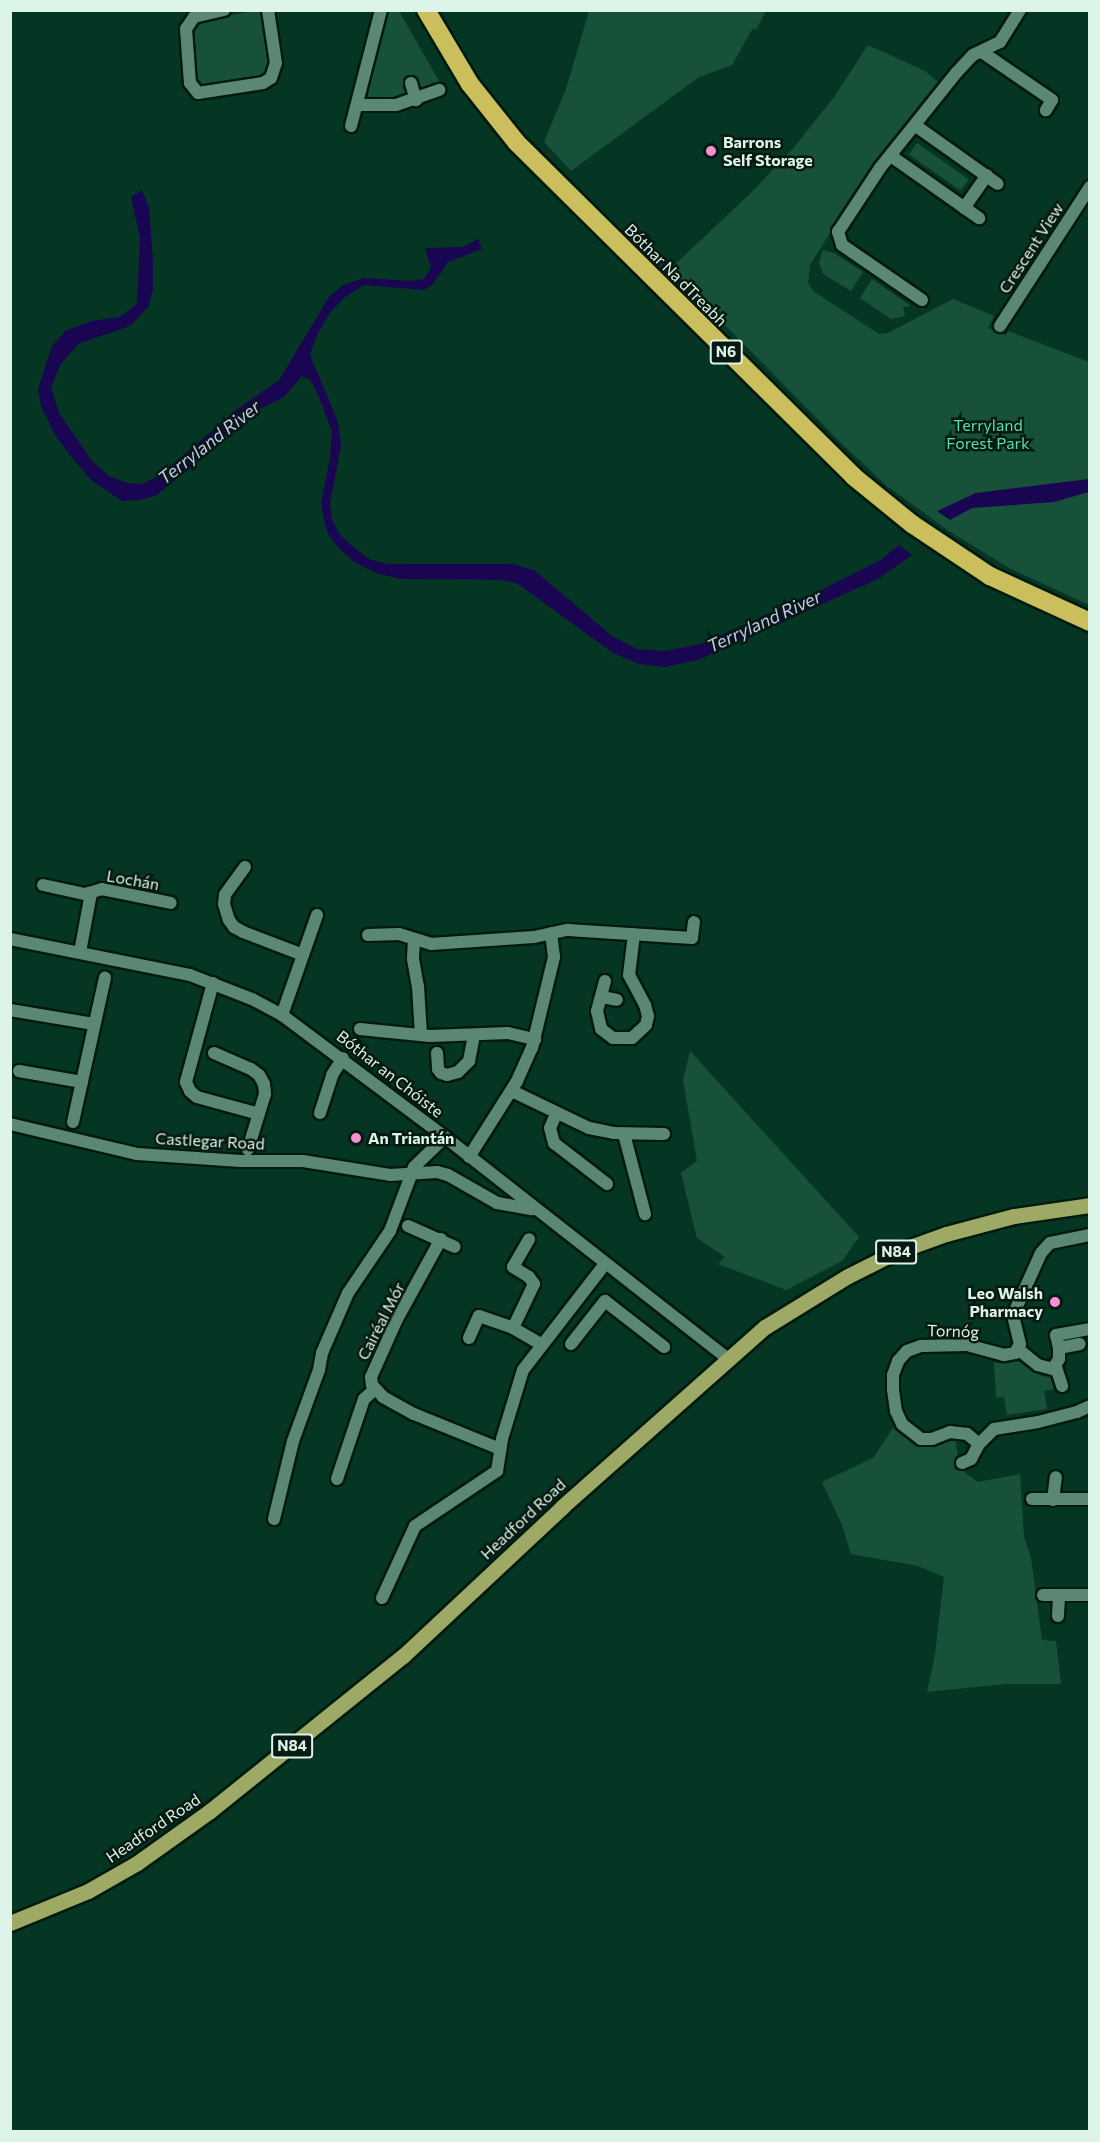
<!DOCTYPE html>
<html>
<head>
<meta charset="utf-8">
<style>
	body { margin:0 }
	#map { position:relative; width:1100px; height:2142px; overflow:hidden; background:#053623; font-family:Commissioner,sans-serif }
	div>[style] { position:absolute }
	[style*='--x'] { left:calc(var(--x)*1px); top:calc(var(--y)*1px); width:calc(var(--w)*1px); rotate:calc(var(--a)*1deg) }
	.green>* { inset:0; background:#18513a; transform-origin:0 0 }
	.water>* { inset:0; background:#190552 }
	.roads { filter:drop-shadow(2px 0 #001b0e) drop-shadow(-2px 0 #001b0e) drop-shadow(0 2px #001b0e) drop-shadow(0 -2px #001b0e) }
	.minor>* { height:12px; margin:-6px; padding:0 6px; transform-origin:6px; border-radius:6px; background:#5b8872 }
	.major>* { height:15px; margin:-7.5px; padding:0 7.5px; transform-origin:7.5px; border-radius:7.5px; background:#9ea965 }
	.highway>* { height:18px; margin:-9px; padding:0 9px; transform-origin:9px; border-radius:9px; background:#cbbf5d }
	.dots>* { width:16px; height:16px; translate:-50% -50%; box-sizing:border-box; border:3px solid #071911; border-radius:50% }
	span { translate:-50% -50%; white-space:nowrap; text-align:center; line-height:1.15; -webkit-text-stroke:5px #071911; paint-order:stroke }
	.shield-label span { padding:2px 4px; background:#071911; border:2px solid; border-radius:4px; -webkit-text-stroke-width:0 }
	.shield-label { font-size:15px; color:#ddf5e8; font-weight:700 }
	.poi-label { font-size:16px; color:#ddf5e8; font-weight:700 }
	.left { translate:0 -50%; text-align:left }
	.right { translate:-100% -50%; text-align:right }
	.street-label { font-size:16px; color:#ddf5e8 }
	.park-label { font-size:16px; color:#4ee4a7 }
	.water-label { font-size:18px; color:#c6c8f5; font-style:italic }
	.frame { position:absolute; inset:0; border:12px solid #ddf5e8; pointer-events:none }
</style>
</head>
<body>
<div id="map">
	<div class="green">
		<div style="clip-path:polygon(253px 11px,259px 12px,263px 18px,268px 72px,263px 77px,204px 89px,196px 84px,190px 32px,197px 22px)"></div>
		<div style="clip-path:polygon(385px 11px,399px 11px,439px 81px,430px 90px,408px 93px,404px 99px,371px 101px,365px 91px)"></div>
		<div style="clip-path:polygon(589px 11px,589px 10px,766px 11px,756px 30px,753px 28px,732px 65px,699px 77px,571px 171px,544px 142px,566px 89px)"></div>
		<div style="clip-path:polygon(868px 45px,925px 71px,942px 85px,856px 191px,810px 265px,808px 283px,813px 291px,879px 334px,888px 333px,953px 299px,994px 316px,988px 328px,1006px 335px,1008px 331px,1089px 362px,1089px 605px,1011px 569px,949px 531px,887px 486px,841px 443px,670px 269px,752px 192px,795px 146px,834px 97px)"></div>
		<div style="left:917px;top:143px;width:63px;height:14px;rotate:35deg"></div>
		<div style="clip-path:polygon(823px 250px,834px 253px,863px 272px,851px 291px,823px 274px,819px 263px)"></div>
		<div style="clip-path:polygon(872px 279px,911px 306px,903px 307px,905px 316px,891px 319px,860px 298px)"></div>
		<div style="clip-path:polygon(690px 1051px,859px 1237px,842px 1261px,786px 1290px,718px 1264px,725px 1257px,697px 1238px,681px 1173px,697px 1161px,683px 1080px)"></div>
		<div style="clip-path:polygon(1020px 1361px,1041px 1376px,1050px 1377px,1054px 1389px,1044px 1391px,1047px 1409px,1007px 1415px,1004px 1397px,996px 1398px,994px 1362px,1003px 1364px)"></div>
		<div style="clip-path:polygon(895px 1425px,911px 1441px,920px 1445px,955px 1438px,960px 1469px,978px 1482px,1020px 1474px,1024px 1537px,1031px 1558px,1042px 1640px,1056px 1641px,1061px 1684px,1005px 1684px,927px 1692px,935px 1654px,944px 1577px,918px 1566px,851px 1554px,842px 1525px,822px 1482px,873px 1458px)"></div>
	</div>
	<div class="water">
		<div style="clip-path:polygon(142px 190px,149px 207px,153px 261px,153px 290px,148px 307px,130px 326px,78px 344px,60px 365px,51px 388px,59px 413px,92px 461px,109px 476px,127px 483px,143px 484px,160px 475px,236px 410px,279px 380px,329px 297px,343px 285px,364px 278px,410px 281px,424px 279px,431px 268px,425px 248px,464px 247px,478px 239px,482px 249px,448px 262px,433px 284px,424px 290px,364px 285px,345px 297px,329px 314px,318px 333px,310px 355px,338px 422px,341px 446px,330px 504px,332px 520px,340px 535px,357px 550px,371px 560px,389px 564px,512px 564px,534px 570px,612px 636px,637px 649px,664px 651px,701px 644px,821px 590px,881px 560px,899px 545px,912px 555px,878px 579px,698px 660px,664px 667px,639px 664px,613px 653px,518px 584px,502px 580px,401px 579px,376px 573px,354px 562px,338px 547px,328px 534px,324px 519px,321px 503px,330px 458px,332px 431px,316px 390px,310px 380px,302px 376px,284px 397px,244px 417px,191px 467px,157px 495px,140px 500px,122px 501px,91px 480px,68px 453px,54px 433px,41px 406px,38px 389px,52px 346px,65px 331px,92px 321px,120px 317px,137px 304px,140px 238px,131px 197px)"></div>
		<div style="clip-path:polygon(1089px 479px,1089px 492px,1054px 502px,972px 508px,950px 520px,937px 511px,976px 493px)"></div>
	</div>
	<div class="roads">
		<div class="minor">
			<div style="--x:224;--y:10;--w:31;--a:167"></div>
			<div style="--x:194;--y:17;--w:14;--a:124"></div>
			<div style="--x:186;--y:29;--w:54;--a:85.8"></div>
			<div style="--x:190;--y:83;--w:13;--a:51"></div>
			<div style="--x:198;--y:93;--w:66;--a:-8.7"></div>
			<div style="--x:263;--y:83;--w:9;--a:-32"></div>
			<div style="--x:271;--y:78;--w:16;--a:-72"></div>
			<div style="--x:276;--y:63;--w:54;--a:-98.6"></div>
			<div style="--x:982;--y:52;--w:85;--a:34.4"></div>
			<div style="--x:1052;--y:100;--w:12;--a:121"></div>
			<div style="--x:411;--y:83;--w:18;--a:74"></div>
			<div style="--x:357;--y:105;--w:39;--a:0"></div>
			<div style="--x:396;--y:105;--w:46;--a:-19.2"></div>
			<div style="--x:351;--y:126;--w:120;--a:-75.5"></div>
			<div style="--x:916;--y:126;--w:100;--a:35.3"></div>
			<div style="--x:891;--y:156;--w:108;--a:35.2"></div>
			<div style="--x:964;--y:208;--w:40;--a:-55.1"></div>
			<div style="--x:922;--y:300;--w:97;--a:-145.5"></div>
			<div style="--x:842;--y:245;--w:14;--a:-107"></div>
			<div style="--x:838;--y:232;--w:77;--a:-56.7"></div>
			<div style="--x:880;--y:168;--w:123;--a:-51.3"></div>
			<div style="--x:957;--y:72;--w:23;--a:-47"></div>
			<div style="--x:973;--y:55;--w:30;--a:-26"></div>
			<div style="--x:1000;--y:42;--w:38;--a:-58"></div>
			<div style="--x:1000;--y:326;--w:166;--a:-57.1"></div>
			<div style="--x:245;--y:867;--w:34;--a:126"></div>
			<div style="--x:225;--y:895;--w:9;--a:96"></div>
			<div style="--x:224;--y:904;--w:17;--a:73"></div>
			<div style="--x:229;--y:920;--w:9;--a:54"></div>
			<div style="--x:234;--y:927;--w:10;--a:29"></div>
			<div style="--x:243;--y:932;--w:64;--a:21"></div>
			<div style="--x:43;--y:885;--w:43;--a:12.1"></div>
			<div style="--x:85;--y:894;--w:18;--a:-16"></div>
			<div style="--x:102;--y:889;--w:70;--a:11.5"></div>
			<div style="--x:368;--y:935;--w:31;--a:-2"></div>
			<div style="--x:399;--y:934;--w:34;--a:17"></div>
			<div style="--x:431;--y:944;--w:103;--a:-3.9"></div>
			<div style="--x:534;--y:937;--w:35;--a:-12"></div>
			<div style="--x:568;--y:930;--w:124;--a:3.7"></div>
			<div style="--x:692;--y:938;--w:16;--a:-83"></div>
			<div style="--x:10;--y:939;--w:184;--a:11.3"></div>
			<div style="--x:190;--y:975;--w:66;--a:21.2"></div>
			<div style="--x:252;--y:999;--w:34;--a:28"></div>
			<div style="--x:282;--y:1015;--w:204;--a:36.8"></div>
			<div style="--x:445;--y:1137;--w:358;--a:38.1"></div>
			<div style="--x:414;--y:939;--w:20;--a:93"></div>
			<div style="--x:413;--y:959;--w:27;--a:80"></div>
			<div style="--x:418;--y:986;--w:49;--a:86.5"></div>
			<div style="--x:80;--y:952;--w:60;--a:-79.4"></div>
			<div style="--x:605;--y:981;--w:31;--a:105"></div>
			<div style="--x:597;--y:1011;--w:18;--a:77"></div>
			<div style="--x:601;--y:1029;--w:15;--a:37"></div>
			<div style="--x:613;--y:1038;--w:19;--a:0"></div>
			<div style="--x:632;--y:1038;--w:19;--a:-43"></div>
			<div style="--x:646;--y:1025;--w:9;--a:-77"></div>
			<div style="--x:648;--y:1016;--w:11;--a:-105"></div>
			<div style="--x:645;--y:1005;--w:34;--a:-118"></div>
			<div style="--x:629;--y:975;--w:41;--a:-83"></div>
			<div style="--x:213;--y:983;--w:103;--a:105.3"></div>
			<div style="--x:186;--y:1082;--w:10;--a:66"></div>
			<div style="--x:190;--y:1091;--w:9;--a:41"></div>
			<div style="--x:197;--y:1097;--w:64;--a:15.3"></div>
			<div style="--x:602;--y:997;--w:15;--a:11"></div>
			<div style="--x:10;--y:1010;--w:85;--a:9.5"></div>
			<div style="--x:282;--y:1015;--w:106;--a:-70.7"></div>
			<div style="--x:360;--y:1029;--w:70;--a:5.7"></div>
			<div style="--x:430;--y:1036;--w:78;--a:-2.2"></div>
			<div style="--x:508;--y:1033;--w:28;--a:13"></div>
			<div style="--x:214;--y:1053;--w:40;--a:23.4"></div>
			<div style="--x:251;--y:1069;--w:10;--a:37"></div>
			<div style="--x:259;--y:1075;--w:10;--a:61"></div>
			<div style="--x:264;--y:1084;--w:10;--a:84"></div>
			<div style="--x:265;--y:1094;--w:58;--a:107.2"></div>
			<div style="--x:437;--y:1053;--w:16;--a:86"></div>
			<div style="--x:438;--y:1069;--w:5;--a:53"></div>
			<div style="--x:441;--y:1073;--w:6;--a:18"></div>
			<div style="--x:447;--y:1075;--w:11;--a:-15"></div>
			<div style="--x:458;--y:1072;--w:16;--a:-45"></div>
			<div style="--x:469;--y:1061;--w:26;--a:-79"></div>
			<div style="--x:19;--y:1071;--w:64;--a:9.9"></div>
			<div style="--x:512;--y:1091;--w:85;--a:25.7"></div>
			<div style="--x:589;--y:1128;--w:25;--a:11"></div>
			<div style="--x:614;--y:1133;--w:50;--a:1.1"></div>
			<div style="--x:320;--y:1113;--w:40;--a:-72"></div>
			<div style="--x:332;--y:1075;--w:20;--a:-57"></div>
			<div style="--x:556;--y:1114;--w:15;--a:113"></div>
			<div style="--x:550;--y:1128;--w:16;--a:75"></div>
			<div style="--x:554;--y:1143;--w:67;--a:37.7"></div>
			<div style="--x:73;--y:1122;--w:148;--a:-77.5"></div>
			<div style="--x:10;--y:1124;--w:130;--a:13.3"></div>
			<div style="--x:137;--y:1154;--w:104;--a:3.9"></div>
			<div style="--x:241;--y:1161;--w:62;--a:0"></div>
			<div style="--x:303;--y:1161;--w:88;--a:9.1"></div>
			<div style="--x:390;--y:1175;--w:47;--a:-3.7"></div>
			<div style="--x:437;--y:1172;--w:11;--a:15"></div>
			<div style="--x:448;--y:1175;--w:56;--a:29.7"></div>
			<div style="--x:497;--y:1203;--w:36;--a:10"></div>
			<div style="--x:624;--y:1134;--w:83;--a:75.3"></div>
			<div style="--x:469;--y:1157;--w:90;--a:-57.7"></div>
			<div style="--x:517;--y:1081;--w:36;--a:-66"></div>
			<div style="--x:532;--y:1048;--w:94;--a:-76.4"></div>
			<div style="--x:554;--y:957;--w:24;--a:-97"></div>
			<div style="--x:408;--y:1226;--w:51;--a:24.1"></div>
			<div style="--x:441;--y:1239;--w:91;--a:118.8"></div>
			<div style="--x:397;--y:1319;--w:64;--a:114.1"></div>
			<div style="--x:371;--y:1377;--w:8;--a:83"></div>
			<div style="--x:372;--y:1385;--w:16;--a:47"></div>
			<div style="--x:383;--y:1397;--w:35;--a:29"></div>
			<div style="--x:414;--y:1414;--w:93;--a:22.1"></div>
			<div style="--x:513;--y:1328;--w:49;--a:-64.5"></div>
			<div style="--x:534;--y:1284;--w:9;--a:-126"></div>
			<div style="--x:529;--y:1277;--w:19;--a:-148"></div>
			<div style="--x:513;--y:1267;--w:32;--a:-60"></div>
			<div style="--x:469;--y:1338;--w:24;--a:-66"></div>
			<div style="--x:479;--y:1316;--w:36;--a:19"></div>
			<div style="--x:513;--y:1328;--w:32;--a:30"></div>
			<div style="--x:571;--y:1344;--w:55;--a:-51.7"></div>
			<div style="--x:605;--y:1301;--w:75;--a:37.9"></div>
			<div style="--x:1059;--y:1348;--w:13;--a:-103"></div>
			<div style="--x:1056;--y:1335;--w:35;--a:-10"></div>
			<div style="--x:1018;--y:1349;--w:26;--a:39"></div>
			<div style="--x:1038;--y:1365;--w:16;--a:15"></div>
			<div style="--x:1053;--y:1369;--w:12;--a:-59"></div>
			<div style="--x:1059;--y:1359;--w:11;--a:-90"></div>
			<div style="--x:1059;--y:1348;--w:21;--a:-11"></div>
			<div style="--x:1056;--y:1367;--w:20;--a:72"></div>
			<div style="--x:979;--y:1444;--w:21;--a:-45"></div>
			<div style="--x:994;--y:1429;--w:45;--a:-9"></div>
			<div style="--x:1038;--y:1422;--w:40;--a:-14.4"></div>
			<div style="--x:1077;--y:1412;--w:14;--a:-25"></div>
			<div style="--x:962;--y:1463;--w:10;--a:-24"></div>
			<div style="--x:971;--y:1459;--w:17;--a:-62"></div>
			<div style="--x:979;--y:1444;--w:16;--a:-140"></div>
			<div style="--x:967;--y:1434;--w:17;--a:-173"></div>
			<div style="--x:950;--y:1432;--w:19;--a:159"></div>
			<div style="--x:932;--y:1439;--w:11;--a:180"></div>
			<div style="--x:921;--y:1439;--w:24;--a:-142"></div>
			<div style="--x:902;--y:1424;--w:14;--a:-115"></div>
			<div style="--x:896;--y:1411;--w:22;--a:-98"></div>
			<div style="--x:893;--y:1389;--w:14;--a:-90"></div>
			<div style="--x:893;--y:1375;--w:15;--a:-70"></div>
			<div style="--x:898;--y:1361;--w:13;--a:-48"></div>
			<div style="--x:907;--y:1351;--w:15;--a:-20"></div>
			<div style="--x:921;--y:1346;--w:46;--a:-1.2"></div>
			<div style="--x:967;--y:1345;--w:38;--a:15"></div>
			<div style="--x:1004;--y:1355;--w:11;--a:-10"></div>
			<div style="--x:1015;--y:1353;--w:10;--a:-61"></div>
			<div style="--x:1020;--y:1344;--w:30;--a:-104"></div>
			<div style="--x:1013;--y:1315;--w:68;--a:-65.7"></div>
			<div style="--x:1041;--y:1253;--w:13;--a:-48"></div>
			<div style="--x:1050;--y:1243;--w:41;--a:-11.3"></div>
			<div style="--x:337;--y:1479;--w:84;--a:-71.4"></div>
			<div style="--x:364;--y:1399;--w:15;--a:-42"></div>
			<div style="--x:1032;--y:1499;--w:58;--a:0"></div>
			<div style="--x:1053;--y:1500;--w:23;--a:-83"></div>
			<div style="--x:274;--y:1519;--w:80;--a:-76.3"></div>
			<div style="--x:293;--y:1441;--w:76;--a:-69.9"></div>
			<div style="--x:319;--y:1370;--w:17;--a:-80"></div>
			<div style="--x:322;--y:1353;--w:65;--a:-66.6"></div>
			<div style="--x:348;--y:1293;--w:75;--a:-55.9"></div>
			<div style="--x:390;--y:1231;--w:68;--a:-69.4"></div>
			<div style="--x:414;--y:1167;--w:43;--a:-44.1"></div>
			<div style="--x:1043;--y:1595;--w:47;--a:0"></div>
			<div style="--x:382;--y:1598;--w:79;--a:-65.4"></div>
			<div style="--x:415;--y:1526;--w:99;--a:-33.9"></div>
			<div style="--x:497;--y:1471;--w:32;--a:-81"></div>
			<div style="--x:502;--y:1439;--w:72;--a:-73.1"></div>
			<div style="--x:523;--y:1370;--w:134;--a:-52.3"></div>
			<div style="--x:1058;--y:1616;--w:21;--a:-87"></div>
		</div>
		<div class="major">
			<div style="--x:10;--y:1923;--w:84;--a:-22.3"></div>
			<div style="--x:88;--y:1891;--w:56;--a:-29.7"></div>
			<div style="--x:137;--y:1863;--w:90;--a:-35.5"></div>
			<div style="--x:210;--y:1811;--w:248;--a:-38.8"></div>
			<div style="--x:403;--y:1656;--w:218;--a:-43.1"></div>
			<div style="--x:562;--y:1507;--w:271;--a:-41.6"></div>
			<div style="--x:765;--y:1327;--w:97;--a:-31.6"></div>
			<div style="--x:848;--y:1276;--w:54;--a:-26.6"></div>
			<div style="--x:896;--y:1252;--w:53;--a:-19.8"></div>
			<div style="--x:946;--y:1234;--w:70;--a:-14.8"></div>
			<div style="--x:1014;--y:1216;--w:77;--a:-8.2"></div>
		</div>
		<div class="highway">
			<div style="--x:426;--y:10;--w:86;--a:59.3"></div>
			<div style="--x:470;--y:84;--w:75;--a:51.5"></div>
			<div style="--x:517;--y:143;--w:473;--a:44.7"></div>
			<div style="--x:853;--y:476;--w:76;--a:39.1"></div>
			<div style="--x:912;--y:524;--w:94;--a:33.7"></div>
			<div style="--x:990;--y:576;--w:110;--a:24.7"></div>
		</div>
	</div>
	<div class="dots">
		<div style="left:711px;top:151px;background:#f690d1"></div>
		<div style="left:356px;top:1138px;background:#f690d1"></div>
		<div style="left:1055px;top:1302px;background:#f690d1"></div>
	</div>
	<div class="shield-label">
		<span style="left:726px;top:352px">N6</span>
		<span style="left:896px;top:1252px">N84</span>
		<span style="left:292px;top:1746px">N84</span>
	</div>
	<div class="poi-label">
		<span class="left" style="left:723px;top:151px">Barrons<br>Self Storage</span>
		<span class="left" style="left:368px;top:1138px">An Triantán</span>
		<span class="right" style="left:1043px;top:1302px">Leo Walsh<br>Pharmacy</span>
	</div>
	<div class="street-label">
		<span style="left:1031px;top:248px;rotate:-57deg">Crescent View</span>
		<span style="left:676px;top:275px;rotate:45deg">Bóthar Na dTreabh</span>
		<span style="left:133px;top:880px;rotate:10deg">Lochán</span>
		<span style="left:390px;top:1074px;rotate:38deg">Bóthar an Chóiste</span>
		<span style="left:210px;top:1141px;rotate:3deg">Castlegar Road</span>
		<span style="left:381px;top:1321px;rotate:-63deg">Cairéal Mór</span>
		<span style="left:953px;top:1331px;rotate:2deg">Tornóg</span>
		<span style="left:523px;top:1519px;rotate:-43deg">Headford Road</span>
		<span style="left:153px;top:1828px;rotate:-34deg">Headford Road</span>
	</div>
	<div class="park-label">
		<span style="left:988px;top:434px">Terryland<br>Forest Park</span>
	</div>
	<div class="water-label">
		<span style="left:209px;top:442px;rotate:-38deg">Terryland River</span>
		<span style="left:764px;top:621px;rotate:-25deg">Terryland River</span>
	</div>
	<div class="frame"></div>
</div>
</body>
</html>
